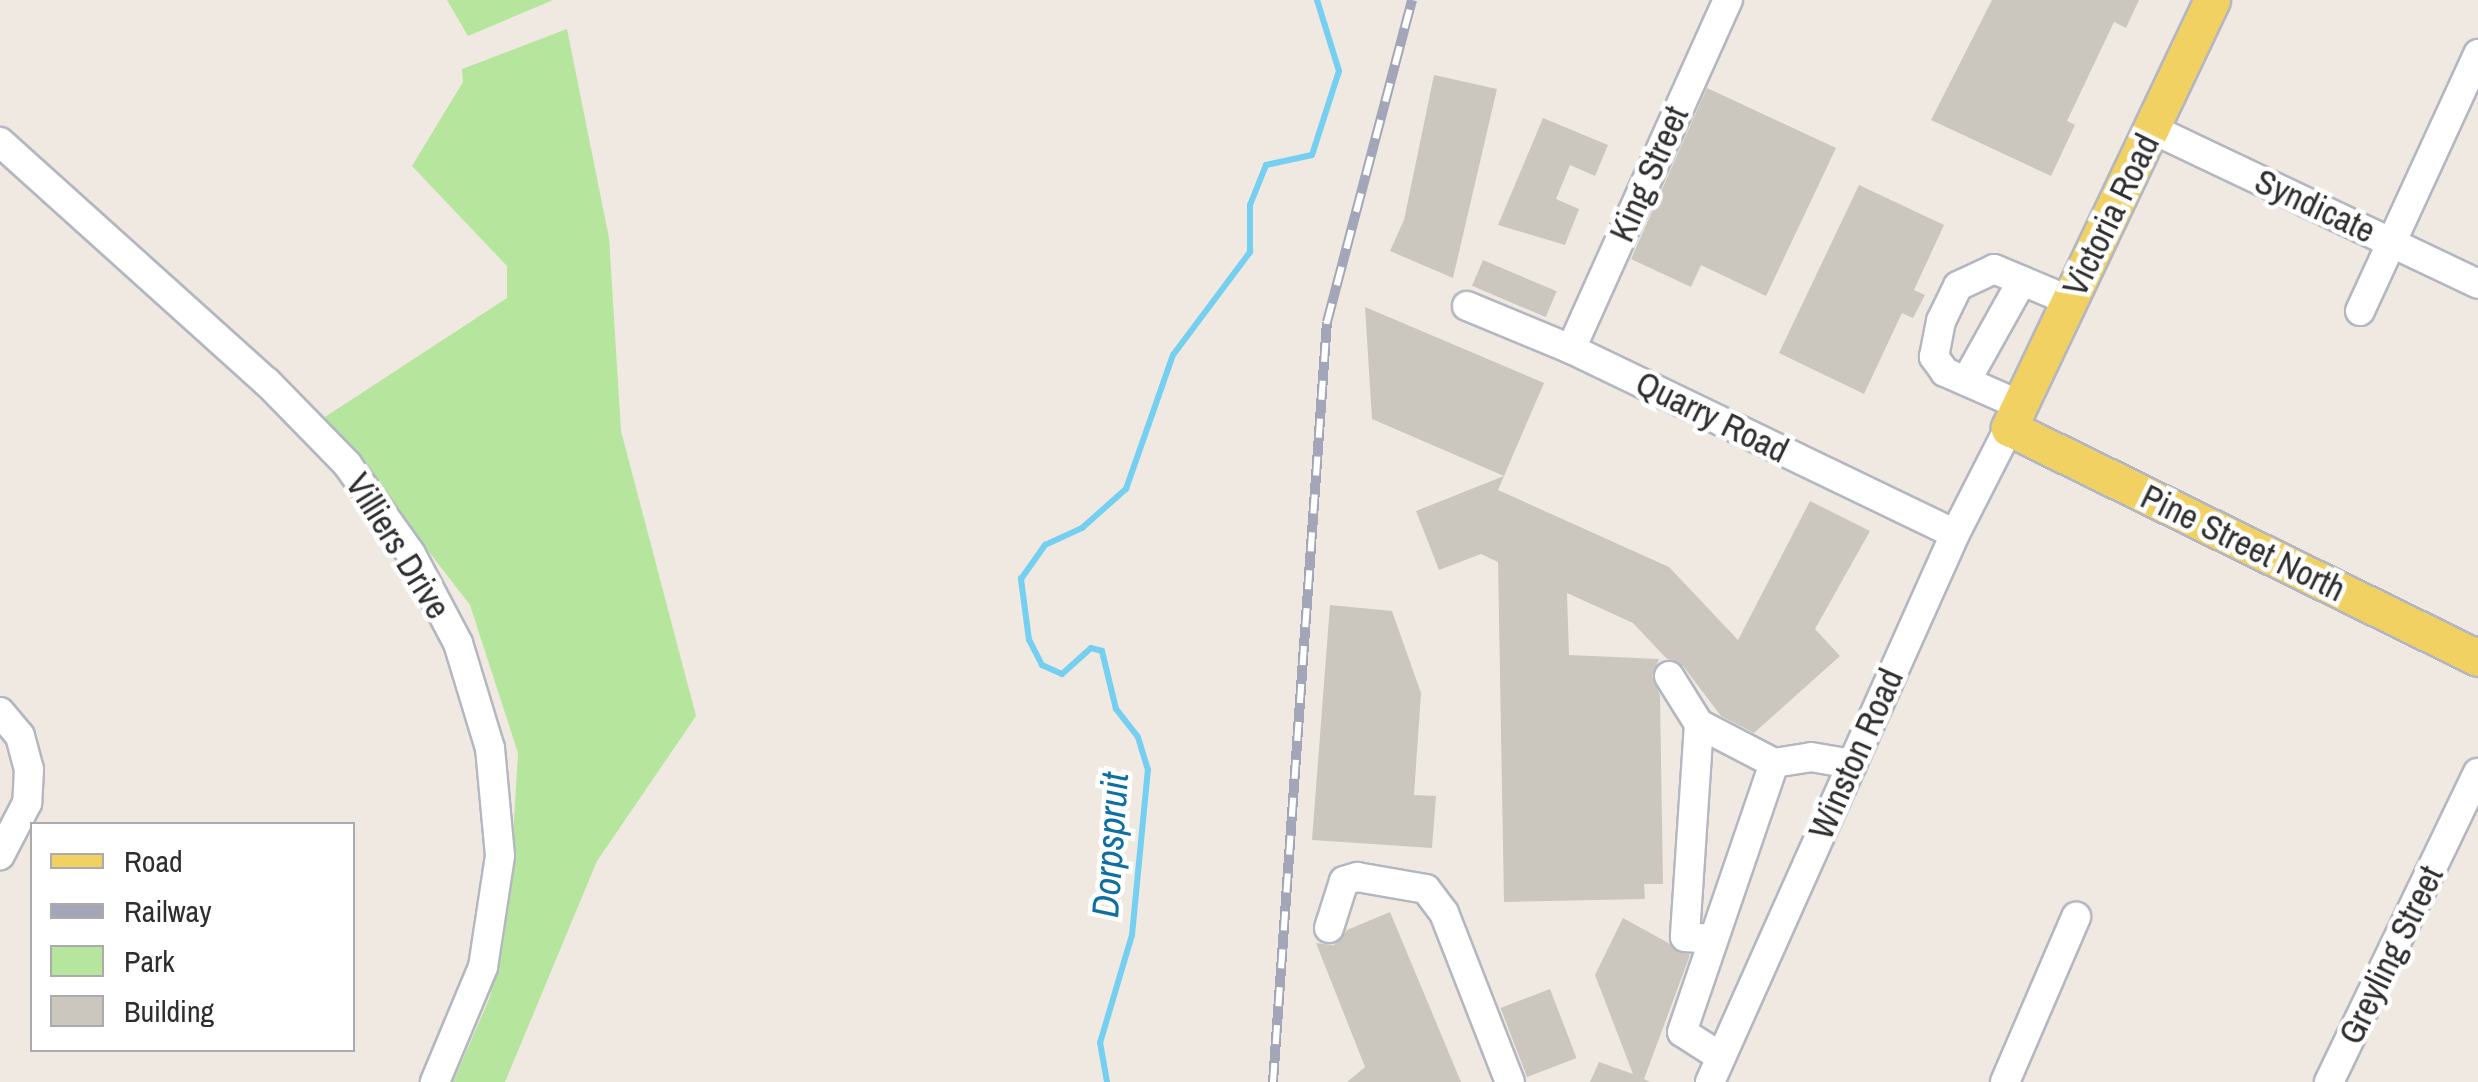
<!DOCTYPE html>
<html>
<head>
<meta charset="utf-8">
<style>
	body { margin:0 }
	#map { position:relative; width:2478px; height:1082px; overflow:hidden; background:#efe9e1; font-family:"Archivo Narrow",sans-serif }
	div>[style] { position:absolute }
	[style*='--x'] { left:calc(var(--x)*1px); top:calc(var(--y)*1px); width:calc(var(--w)*1px); rotate:calc(var(--a)*1deg) }
	.green>* { inset:0; background:#b6e59e }
	.stream>* { height:6px; margin:-3px; padding:0 3px; transform-origin:3px; border-radius:3px; background:#75cff0 }
	.building>* { inset:0; background:#cbc7bf; transform-origin:0 0 }
	.roads { filter:drop-shadow(2px 0 #b4b7c1) drop-shadow(-2px 0 #b4b7c1) drop-shadow(0 2px #b4b7c1) drop-shadow(0 -2px #b4b7c1) }
	.minor>* { height:28px; margin:-14px; padding:0 14px; transform-origin:14px; border-radius:14px; background:#fff }
	.major>* { height:35px; margin:-17.5px; padding:0 17.5px; transform-origin:17.5px; border-radius:17.5px; background:#f2d163 }
	.rail>* { height:10px; margin-top:-5px; transform-origin:0; background:repeating-linear-gradient(90deg,#fff 0 19px,#a3a6b8 0 38px); box-sizing:border-box; border-block:2px solid #a3a6b8 }
	span { translate:-50% -50%; white-space:nowrap; text-align:center; line-height:1.15; -webkit-text-stroke:9px #fff; paint-order:stroke }
	.street-label { font-size:35px; color:#2e2e2e }
	.water-label { font-size:38px; color:#0d6fa3; font-style:italic }
	.legend { position:absolute; left:30px; top:822px; width:325px; height:230px; box-sizing:border-box; background:#fff; border:2px solid #ababab; margin:0; padding:12px 18px; list-style:none; font-size:30px; color:#2e2e2e }
	.legend li { display:flex; align-items:center; gap:20px; height:50px }
	.legend b { width:50px; border:2px solid #ababab }
</style>
</head>
<body>
<div id="map">
	<div class="green">
		<div style="clip-path:polygon(447px 0,553px 0,468px 36px)"></div>
		<div style="clip-path:polygon(567px 29px,609px 238px,621px 431px,696px 716px,597px 861px,505px 1082px,453px 1082px,490px 997px,509px 905px,518px 753px,470px 605px,325px 417px,507px 298px,507px 266px,412px 166px,463px 82px,462px 69px)"></div>
	</div>
	<div class="stream">
		<div style="--x:1107;--y:1082;--w:40;--a:-100"></div>
		<div style="--x:1100;--y:1043;--w:113;--a:-73.5"></div>
		<div style="--x:1132;--y:935;--w:166;--a:-84.5"></div>
		<div style="--x:1148;--y:770;--w:34;--a:-107"></div>
		<div style="--x:1138;--y:737;--w:36;--a:-128"></div>
		<div style="--x:1116;--y:709;--w:60;--a:-103.6"></div>
		<div style="--x:1102;--y:651;--w:11;--a:-165"></div>
		<div style="--x:1091;--y:648;--w:39;--a:138"></div>
		<div style="--x:1062;--y:674;--w:22;--a:-156"></div>
		<div style="--x:1042;--y:665;--w:28;--a:-117"></div>
		<div style="--x:1029;--y:640;--w:62;--a:-97.5"></div>
		<div style="--x:1021;--y:579;--w:42;--a:-54.8"></div>
		<div style="--x:1045;--y:545;--w:41;--a:-24.7"></div>
		<div style="--x:1082;--y:528;--w:59;--a:-41.6"></div>
		<div style="--x:1126;--y:489;--w:142;--a:-70.7"></div>
		<div style="--x:1173;--y:355;--w:129;--a:-53.2"></div>
		<div style="--x:1250;--y:252;--w:47;--a:-90"></div>
		<div style="--x:1250;--y:205;--w:43;--a:-68.2"></div>
		<div style="--x:1266;--y:165;--w:47;--a:-12.3"></div>
		<div style="--x:1312;--y:155;--w:88;--a:-72.2"></div>
		<div style="--x:1339;--y:71;--w:74;--a:-107.2"></div>
	</div>
	<div class="building">
		<div style="clip-path:polygon(1992px 0,2139px 0,2126px 28px,2114px 22px,2067px 121px,2075px 125px,2051px 176px,1931px 120px)"></div>
		<div style="clip-path:polygon(1434px 75px,1497px 89px,1453px 278px,1390px 251px,1404px 220px)"></div>
		<div style="clip-path:polygon(1707px 88px,1836px 148px,1766px 296px,1701px 265px,1691px 287px,1631px 259px)"></div>
		<div style="clip-path:polygon(1543px 118px,1608px 145px,1595px 176px,1570px 165px,1556px 199px,1579px 209px,1565px 245px,1498px 225px)"></div>
		<div style="clip-path:polygon(1859px 185px,1944px 225px,1914px 290px,1925px 295px,1913px 318px,1902px 313px,1864px 394px,1779px 353px)"></div>
		<div style="left:1483px;top:260px;width:80px;height:28px;rotate:23deg"></div>
		<div style="clip-path:polygon(1365px 307px,1544px 383px,1498px 490px,1669px 567px,1738px 640px,1810px 501px,1870px 531px,1815px 629px,1840px 656px,1754px 733px,1721px 716px,1683px 666px,1667px 659px,1633px 623px,1567px 593px,1569px 655px,1659px 659px,1652px 676px,1660px 695px,1663px 884px,1644px 884px,1645px 899px,1504px 902px,1498px 562px,1481px 554px,1439px 570px,1416px 511px,1504px 476px,1372px 419px)"></div>
		<div style="clip-path:polygon(1330px 605px,1392px 611px,1421px 693px,1414px 795px,1436px 796px,1432px 848px,1312px 840px)"></div>
		<div style="clip-path:polygon(1390px 912px,1461px 1082px,1347px 1082px,1365px 1067px,1316px 943px,1334px 945px,1347px 930px)"></div>
		<div style="clip-path:polygon(1623px 918px,1690px 955px,1644px 1079px,1650px 1082px,1590px 1082px,1599px 1062px,1633px 1074px,1595px 975px)"></div>
		<div style="left:1550px;top:989px;width:74px;height:53px;rotate:69deg"></div>
	</div>
	<div class="roads">
		<div class="minor">
			<div style="--x:2152;--y:129;--w:361;--a:25.4"></div>
			<div style="--x:0;--y:142;--w:359;--a:42"></div>
			<div style="--x:267;--y:382;--w:115;--a:45.7"></div>
			<div style="--x:347;--y:464;--w:110;--a:54.6"></div>
			<div style="--x:411;--y:554;--w:101;--a:62.2"></div>
			<div style="--x:458;--y:643;--w:110;--a:73.1"></div>
			<div style="--x:490;--y:748;--w:108;--a:84.7"></div>
			<div style="--x:500;--y:856;--w:112;--a:98.7"></div>
			<div style="--x:483;--y:967;--w:125;--a:112.7"></div>
			<div style="--x:1467;--y:306;--w:113;--a:22.5"></div>
			<div style="--x:1571;--y:349;--w:426;--a:25.7"></div>
			<div style="--x:2360;--y:311;--w:283;--a:-65.3"></div>
			<div style="--x:1571;--y:349;--w:383;--a:-65.8"></div>
			<div style="--x:1966;--y:381;--w:115;--a:-60.8"></div>
			<div style="--x:2020;--y:405;--w:82;--a:-156.3"></div>
			<div style="--x:1945;--y:372;--w:19;--a:-126"></div>
			<div style="--x:1934;--y:357;--w:37;--a:-79"></div>
			<div style="--x:1941;--y:321;--w:39;--a:-64"></div>
			<div style="--x:1958;--y:286;--w:40;--a:-25"></div>
			<div style="--x:1994;--y:269;--w:82;--a:22.8"></div>
			<div style="--x:1669;--y:676;--w:57;--a:58"></div>
			<div style="--x:1699;--y:724;--w:85;--a:27.5"></div>
			<div style="--x:1774;--y:763;--w:37;--a:-9"></div>
			<div style="--x:1811;--y:757;--w:42;--a:9.7"></div>
			<div style="--x:0;--y:712;--w:31;--a:50"></div>
			<div style="--x:20;--y:736;--w:34;--a:75"></div>
			<div style="--x:29;--y:769;--w:34;--a:93"></div>
			<div style="--x:27;--y:803;--w:59;--a:117.4"></div>
			<div style="--x:1699;--y:724;--w:213;--a:93.8"></div>
			<div style="--x:1685;--y:937;--w:27;--a:4"></div>
			<div style="--x:1329;--y:928;--w:49;--a:-72.3"></div>
			<div style="--x:1344;--y:881;--w:14;--a:-17"></div>
			<div style="--x:1357;--y:877;--w:70;--a:9.9"></div>
			<div style="--x:1426;--y:889;--w:30;--a:53"></div>
			<div style="--x:1444;--y:913;--w:181;--a:68.7"></div>
			<div style="--x:1721;--y:1057;--w:46;--a:-147.3"></div>
			<div style="--x:1682;--y:1032;--w:284;--a:-71.1"></div>
			<div style="--x:1710;--y:1082;--w:600;--a:-65.91"></div>
			<div style="--x:1955;--y:534;--w:119;--a:-63"></div>
			<div style="--x:2005;--y:1082;--w:180;--a:-66.7"></div>
			<div style="--x:2329;--y:1082;--w:343;--a:-64.3"></div>
		</div>
		<div class="major">
			<div style="--x:2212;--y:0;--w:474;--a:115.4"></div>
			<div style="--x:2009;--y:428;--w:522;--a:26.12"></div>
		</div>
	</div>
	<div class="rail">
		<div style="--x:1273;--y:1082;--w:762;--a:-85.94"></div>
		<div style="--x:1327;--y:322;--w:333;--a:-75.2"></div>
	</div>
	<div class="street-label">
		<span style="left:1649px;top:174px;rotate:-66deg">King Street</span>
		<span style="left:2315px;top:206px;rotate:25deg">Syndicate</span>
		<span style="left:2111px;top:215px;rotate:-64deg">Victoria Road</span>
		<span style="left:1712px;top:417px;rotate:26deg">Quarry Road</span>
		<span style="left:2243px;top:543px;rotate:26deg">Pine Street North</span>
		<span style="left:398px;top:546px;rotate:58deg">Villiers Drive</span>
		<span style="left:1856px;top:754px;rotate:-66deg">Winston Road</span>
		<span style="left:2391px;top:955px;rotate:-64deg">Greyling Street</span>
	</div>
	<div class="water-label">
		<span style="left:1110px;top:845px;rotate:-86deg">Dorpspruit</span>
	</div>
	<ul class="legend">
	<li><b style="height:12px;background:#f2d163"></b>Road</li>
	<li><b style="height:12px;background:#a3a6b8"></b>Railway</li>
	<li><b style="height:28px;background:#b6e59e"></b>Park</li>
	<li><b style="height:28px;background:#cbc7bf"></b>Building</li>
	</ul>
</div>
</body>
</html>
